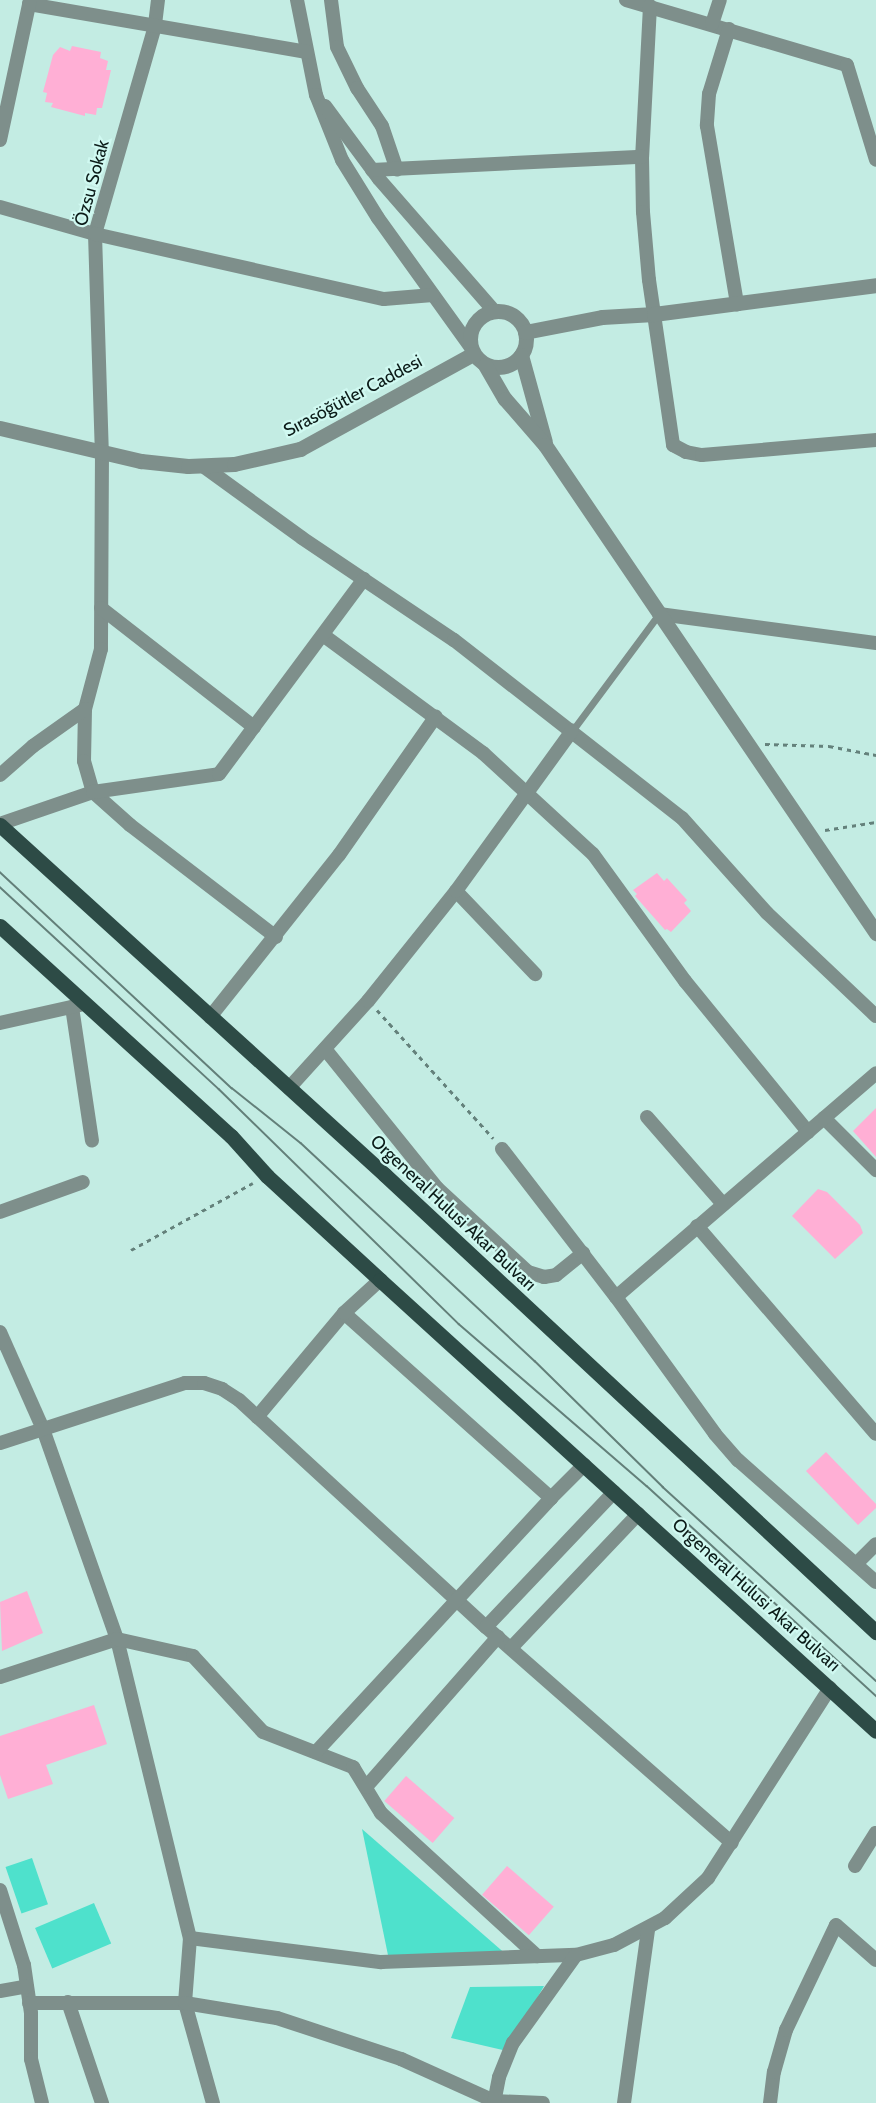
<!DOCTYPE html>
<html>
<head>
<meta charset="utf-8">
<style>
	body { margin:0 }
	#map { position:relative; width:876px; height:2103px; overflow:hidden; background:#c3ece3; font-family:Cabin,sans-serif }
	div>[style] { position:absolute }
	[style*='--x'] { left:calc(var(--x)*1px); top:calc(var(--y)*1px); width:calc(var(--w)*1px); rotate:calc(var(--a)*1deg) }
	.green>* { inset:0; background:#4ee1cc; transform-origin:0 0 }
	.building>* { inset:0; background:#ffafd5; transform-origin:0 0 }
	.path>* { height:3px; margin-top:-1.5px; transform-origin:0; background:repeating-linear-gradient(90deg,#64817b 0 4.5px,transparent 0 9px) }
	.service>* { height:7px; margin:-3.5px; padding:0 3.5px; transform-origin:3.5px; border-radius:3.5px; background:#7e8f8b }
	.minor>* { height:14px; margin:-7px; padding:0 7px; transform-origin:7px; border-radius:7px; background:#7e8f8b }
	.tertiary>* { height:15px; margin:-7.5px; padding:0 7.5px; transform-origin:7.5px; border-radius:7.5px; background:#7e8f8b }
	.tertiary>.ring { margin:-7.5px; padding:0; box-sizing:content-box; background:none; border:15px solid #7e8f8b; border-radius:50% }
	.primary>* { height:15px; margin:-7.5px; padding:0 7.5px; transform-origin:7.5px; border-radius:7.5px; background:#2d4b46 }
	.tram>* { height:1.5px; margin:-0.75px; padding:0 0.75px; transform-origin:0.75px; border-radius:0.75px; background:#637f79 }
	span { translate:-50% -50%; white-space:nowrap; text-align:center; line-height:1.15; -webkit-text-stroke:4.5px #d0f9f1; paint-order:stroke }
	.street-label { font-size:18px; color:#0b1b18 }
</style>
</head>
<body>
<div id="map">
	<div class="green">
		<div style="clip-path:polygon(362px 1829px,515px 1962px,389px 1960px)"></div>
		<div style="left:32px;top:1858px;width:49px;height:28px;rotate:71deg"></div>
		<div style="left:94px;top:1903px;width:44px;height:64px;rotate:67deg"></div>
		<div style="clip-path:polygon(544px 1986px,507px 2051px,451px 2038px,470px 1987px)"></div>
	</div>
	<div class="building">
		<div style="clip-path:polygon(72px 46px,101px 52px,100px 58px,108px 61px,106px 70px,111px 70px,102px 108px,97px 108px,96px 115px,85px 113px,85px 116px,51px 107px,53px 103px,45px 102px,47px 93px,43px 92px,53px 55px,60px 47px,70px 51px)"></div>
		<div style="clip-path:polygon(657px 873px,664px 881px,667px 878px,687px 900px,684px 903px,691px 911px,671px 932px,667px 929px,665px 930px,635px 896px,637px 894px,633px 890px)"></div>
		<div style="clip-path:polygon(876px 1108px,876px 1157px,853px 1131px)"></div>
		<div style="clip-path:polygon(818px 1189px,827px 1192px,860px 1225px,863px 1233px,835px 1259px,792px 1216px)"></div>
		<div style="clip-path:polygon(826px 1452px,876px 1504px,876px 1508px,858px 1525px,806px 1471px)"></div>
		<div style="clip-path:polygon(27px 1591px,43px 1633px,2px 1651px,0 1602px)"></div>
		<div style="clip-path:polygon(94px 1705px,107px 1744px,46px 1765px,53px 1784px,8px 1799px,0 1775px,0 1736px)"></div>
		<div style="left:406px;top:1776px;width:64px;height:33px;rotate:41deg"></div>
		<div style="left:507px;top:1866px;width:62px;height:38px;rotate:41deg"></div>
	</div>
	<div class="path">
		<div style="--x:765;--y:744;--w:64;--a:1.8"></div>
		<div style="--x:829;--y:746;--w:48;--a:10.8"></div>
		<div style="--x:825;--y:830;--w:52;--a:-8.9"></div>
		<div style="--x:377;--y:1010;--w:173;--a:47.8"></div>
		<div style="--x:131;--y:1250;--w:139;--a:-28.8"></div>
	</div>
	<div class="service">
		<div style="--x:572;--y:731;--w:144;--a:-53.4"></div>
	</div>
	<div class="minor">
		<div style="--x:158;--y:0;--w:26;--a:97"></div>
		<div style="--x:155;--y:26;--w:216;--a:106.1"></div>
		<div style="--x:95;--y:234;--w:218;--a:88.2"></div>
		<div style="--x:102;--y:452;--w:197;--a:90.3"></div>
		<div style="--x:101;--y:649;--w:62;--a:104.9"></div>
		<div style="--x:85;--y:709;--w:52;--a:91.1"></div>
		<div style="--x:84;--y:761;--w:32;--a:74"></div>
		<div style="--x:93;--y:792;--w:50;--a:41.7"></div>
		<div style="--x:130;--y:825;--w:184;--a:37.5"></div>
		<div style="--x:297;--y:0;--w:97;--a:78.7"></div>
		<div style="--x:316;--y:95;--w:70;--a:68.2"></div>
		<div style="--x:342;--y:160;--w:68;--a:58.2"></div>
		<div style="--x:378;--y:218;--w:158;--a:54.3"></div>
		<div style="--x:331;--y:0;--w:47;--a:82.7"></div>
		<div style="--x:337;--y:47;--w:46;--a:64"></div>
		<div style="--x:357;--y:88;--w:45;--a:56.7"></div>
		<div style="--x:382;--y:126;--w:46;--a:71.2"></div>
		<div style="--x:626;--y:0;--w:230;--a:16.4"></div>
		<div style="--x:847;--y:65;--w:99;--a:73"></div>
		<div style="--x:29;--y:4;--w:282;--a:9.8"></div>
		<div style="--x:650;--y:6;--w:151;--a:93"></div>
		<div style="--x:642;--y:157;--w:55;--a:89"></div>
		<div style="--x:643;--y:212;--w:68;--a:85"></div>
		<div style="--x:649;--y:280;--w:167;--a:81.7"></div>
		<div style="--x:673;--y:445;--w:15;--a:28"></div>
		<div style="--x:686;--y:452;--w:16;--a:11"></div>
		<div style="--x:702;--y:455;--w:175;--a:-4.9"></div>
		<div style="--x:712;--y:24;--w:25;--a:-72"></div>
		<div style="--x:729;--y:29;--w:68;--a:107.1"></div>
		<div style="--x:709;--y:94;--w:32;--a:94"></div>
		<div style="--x:707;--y:126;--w:181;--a:80.4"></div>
		<div style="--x:325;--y:106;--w:91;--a:53.5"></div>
		<div style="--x:379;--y:179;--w:175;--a:48.9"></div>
		<div style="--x:0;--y:140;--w:143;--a:-77.9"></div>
		<div style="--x:372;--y:170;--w:270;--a:-2.8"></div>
		<div style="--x:0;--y:207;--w:99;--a:15.9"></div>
		<div style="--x:95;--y:234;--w:296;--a:12.7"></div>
		<div style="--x:384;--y:299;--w:49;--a:-4.7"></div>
		<div style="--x:203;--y:466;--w:122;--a:36"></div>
		<div style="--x:302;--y:538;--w:183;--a:33.9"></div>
		<div style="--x:454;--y:640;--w:289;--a:38"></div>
		<div style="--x:682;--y:818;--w:127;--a:48.2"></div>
		<div style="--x:767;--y:913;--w:150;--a:43.4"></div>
		<div style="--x:101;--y:608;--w:194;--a:37.9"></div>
		<div style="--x:659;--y:614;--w:219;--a:7.6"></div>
		<div style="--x:323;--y:635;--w:199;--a:36.4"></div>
		<div style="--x:483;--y:753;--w:149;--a:42.6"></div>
		<div style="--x:593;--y:854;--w:157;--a:54.1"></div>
		<div style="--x:685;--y:981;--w:195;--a:50.8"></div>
		<div style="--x:0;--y:775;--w:44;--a:-41.3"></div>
		<div style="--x:33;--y:746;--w:64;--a:-35.4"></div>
		<div style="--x:0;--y:824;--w:98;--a:-19"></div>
		<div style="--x:93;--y:792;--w:127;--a:-8.1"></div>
		<div style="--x:219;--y:774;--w:243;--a:-53.4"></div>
		<div style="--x:456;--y:891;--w:115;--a:46.4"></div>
		<div style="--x:72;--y:1007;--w:135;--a:81.5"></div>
		<div style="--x:210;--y:1017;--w:207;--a:-51.5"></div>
		<div style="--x:339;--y:855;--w:169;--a:-55.1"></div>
		<div style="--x:0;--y:1023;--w:82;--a:-12.7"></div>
		<div style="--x:325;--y:1049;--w:179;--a:51.1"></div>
		<div style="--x:437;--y:1188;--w:124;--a:42.7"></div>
		<div style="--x:528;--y:1272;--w:17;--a:17"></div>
		<div style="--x:544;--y:1277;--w:12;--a:-9"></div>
		<div style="--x:556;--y:1275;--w:35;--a:-39"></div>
		<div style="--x:289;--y:1088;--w:118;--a:-47.8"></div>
		<div style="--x:368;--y:1001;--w:141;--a:-51.3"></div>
		<div style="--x:456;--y:891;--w:198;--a:-54.1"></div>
		<div style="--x:647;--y:1117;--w:116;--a:48.9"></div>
		<div style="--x:824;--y:1118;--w:74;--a:45"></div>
		<div style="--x:502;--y:1149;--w:187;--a:52.4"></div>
		<div style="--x:616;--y:1297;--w:169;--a:54.1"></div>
		<div style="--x:715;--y:1434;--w:35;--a:49"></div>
		<div style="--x:738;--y:1460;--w:184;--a:41.5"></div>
		<div style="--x:0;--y:1212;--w:88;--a:-19.9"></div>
		<div style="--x:697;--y:1226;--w:274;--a:49.3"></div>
		<div style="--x:616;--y:1297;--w:343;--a:-40.7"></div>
		<div style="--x:344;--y:1313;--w:278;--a:41.8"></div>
		<div style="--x:0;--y:1332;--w:106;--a:66.1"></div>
		<div style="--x:43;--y:1429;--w:223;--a:70.6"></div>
		<div style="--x:117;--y:1639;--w:308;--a:76.3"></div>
		<div style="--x:190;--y:1938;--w:65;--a:94.4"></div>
		<div style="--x:185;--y:2003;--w:104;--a:74.4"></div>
		<div style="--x:257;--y:1417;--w:136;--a:-50.1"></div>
		<div style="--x:344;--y:1313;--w:49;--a:-42.5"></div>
		<div style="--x:0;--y:1443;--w:194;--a:-18"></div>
		<div style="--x:185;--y:1383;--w:19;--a:0"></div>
		<div style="--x:204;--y:1383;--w:19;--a:18"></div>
		<div style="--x:222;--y:1389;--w:20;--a:33"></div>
		<div style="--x:239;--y:1400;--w:335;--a:42.6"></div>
		<div style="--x:486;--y:1627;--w:327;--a:41.3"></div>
		<div style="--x:856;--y:1564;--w:28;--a:-45"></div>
		<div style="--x:486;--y:1627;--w:186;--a:-46.5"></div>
		<div style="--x:511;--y:1648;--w:185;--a:-46.5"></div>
		<div style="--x:0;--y:1677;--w:123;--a:-18"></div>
		<div style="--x:117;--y:1639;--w:78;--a:12.6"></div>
		<div style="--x:193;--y:1656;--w:103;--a:47.4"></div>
		<div style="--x:263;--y:1732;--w:97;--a:21.3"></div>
		<div style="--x:353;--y:1767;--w:54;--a:58.7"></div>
		<div style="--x:381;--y:1813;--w:212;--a:42.5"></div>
		<div style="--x:316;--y:1752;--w:346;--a:-47.2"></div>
		<div style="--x:551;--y:1498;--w:47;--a:-45"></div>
		<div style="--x:366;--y:1787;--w:200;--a:-48.7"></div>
		<div style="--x:855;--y:1866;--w:39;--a:-58"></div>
		<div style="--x:0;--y:1890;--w:79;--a:72.3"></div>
		<div style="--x:24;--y:1965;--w:49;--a:81.7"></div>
		<div style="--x:31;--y:2013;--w:46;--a:90"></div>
		<div style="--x:31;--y:2059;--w:45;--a:76"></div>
		<div style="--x:190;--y:1938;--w:193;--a:7.2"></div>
		<div style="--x:381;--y:1962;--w:195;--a:-2.1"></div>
		<div style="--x:576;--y:1955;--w:39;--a:-15"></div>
		<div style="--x:614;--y:1945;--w:58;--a:-27.9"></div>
		<div style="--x:665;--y:1918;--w:59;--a:-42.9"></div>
		<div style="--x:708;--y:1878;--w:226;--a:-57.3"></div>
		<div style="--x:0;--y:1991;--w:27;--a:-10"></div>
		<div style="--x:68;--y:2002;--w:107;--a:71.4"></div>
		<div style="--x:29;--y:2003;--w:156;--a:0"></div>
		<div style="--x:185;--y:2003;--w:93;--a:9.3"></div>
		<div style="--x:277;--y:2018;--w:131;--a:18.3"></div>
		<div style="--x:401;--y:2059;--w:102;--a:24.3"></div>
		<div style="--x:494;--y:2101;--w:49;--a:2.3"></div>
		<div style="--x:494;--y:2103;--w:26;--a:-79"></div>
		<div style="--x:499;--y:2077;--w:37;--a:-68"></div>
		<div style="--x:513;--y:2043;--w:108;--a:-54.4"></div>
		<div style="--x:624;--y:2103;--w:176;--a:-82.1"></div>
		<div style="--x:770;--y:2103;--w:31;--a:-83"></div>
		<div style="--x:774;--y:2072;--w:44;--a:-74.1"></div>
		<div style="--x:786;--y:2030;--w:116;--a:-64.5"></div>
		<div style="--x:836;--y:1925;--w:53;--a:41.2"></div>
	</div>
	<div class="tertiary">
		<div class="ring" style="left:470px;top:311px;width:41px;height:41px"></div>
		<div style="--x:525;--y:332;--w:78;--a:-11"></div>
		<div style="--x:602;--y:317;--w:52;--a:-3.3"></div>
		<div style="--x:654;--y:314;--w:224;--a:-7.4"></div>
		<div style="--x:521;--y:355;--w:90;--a:74.6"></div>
		<div style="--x:485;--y:365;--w:39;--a:60"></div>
		<div style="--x:505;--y:399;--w:61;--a:49"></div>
		<div style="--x:545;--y:445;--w:590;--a:55.85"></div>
		<div style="--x:0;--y:428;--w:145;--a:13.2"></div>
		<div style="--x:141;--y:461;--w:47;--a:6.1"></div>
		<div style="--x:188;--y:466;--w:46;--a:-2.5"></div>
		<div style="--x:234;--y:464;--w:68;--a:-12.8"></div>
		<div style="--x:300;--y:449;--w:197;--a:-28.8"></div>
	</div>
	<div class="primary">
		<div style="--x:0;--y:825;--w:520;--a:42.27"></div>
		<div style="--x:385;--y:1175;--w:671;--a:42.95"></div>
		<div style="--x:0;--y:926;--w:312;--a:42.3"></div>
		<div style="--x:231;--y:1136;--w:54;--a:48"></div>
		<div style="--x:267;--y:1176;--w:154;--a:42.6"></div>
		<div style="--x:380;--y:1280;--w:670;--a:42.28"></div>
	</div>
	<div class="tram">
		<div style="--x:0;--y:872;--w:317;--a:43"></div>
		<div style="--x:232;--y:1088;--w:88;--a:38.6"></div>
		<div style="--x:301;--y:1143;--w:320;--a:43"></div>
		<div style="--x:535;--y:1361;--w:180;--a:44.5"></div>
		<div style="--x:663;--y:1487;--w:288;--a:42.3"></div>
		<div style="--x:0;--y:887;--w:298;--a:42.7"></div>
		<div style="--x:219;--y:1089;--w:336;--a:44.4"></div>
		<div style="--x:459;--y:1324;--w:248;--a:40.8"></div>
		<div style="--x:647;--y:1486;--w:311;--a:42.5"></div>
	</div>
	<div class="street-label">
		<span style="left:92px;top:183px;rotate:-75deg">Özsu Sokak</span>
		<span style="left:353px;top:396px;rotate:-28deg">Sırasöğütler Caddesi</span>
		<span style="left:453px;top:1213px;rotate:43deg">Orgeneral Hulusi Akar Bulvarı</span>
		<span style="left:756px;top:1595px;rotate:42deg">Orgeneral Hulusi Akar Bulvarı</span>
	</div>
</div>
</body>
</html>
